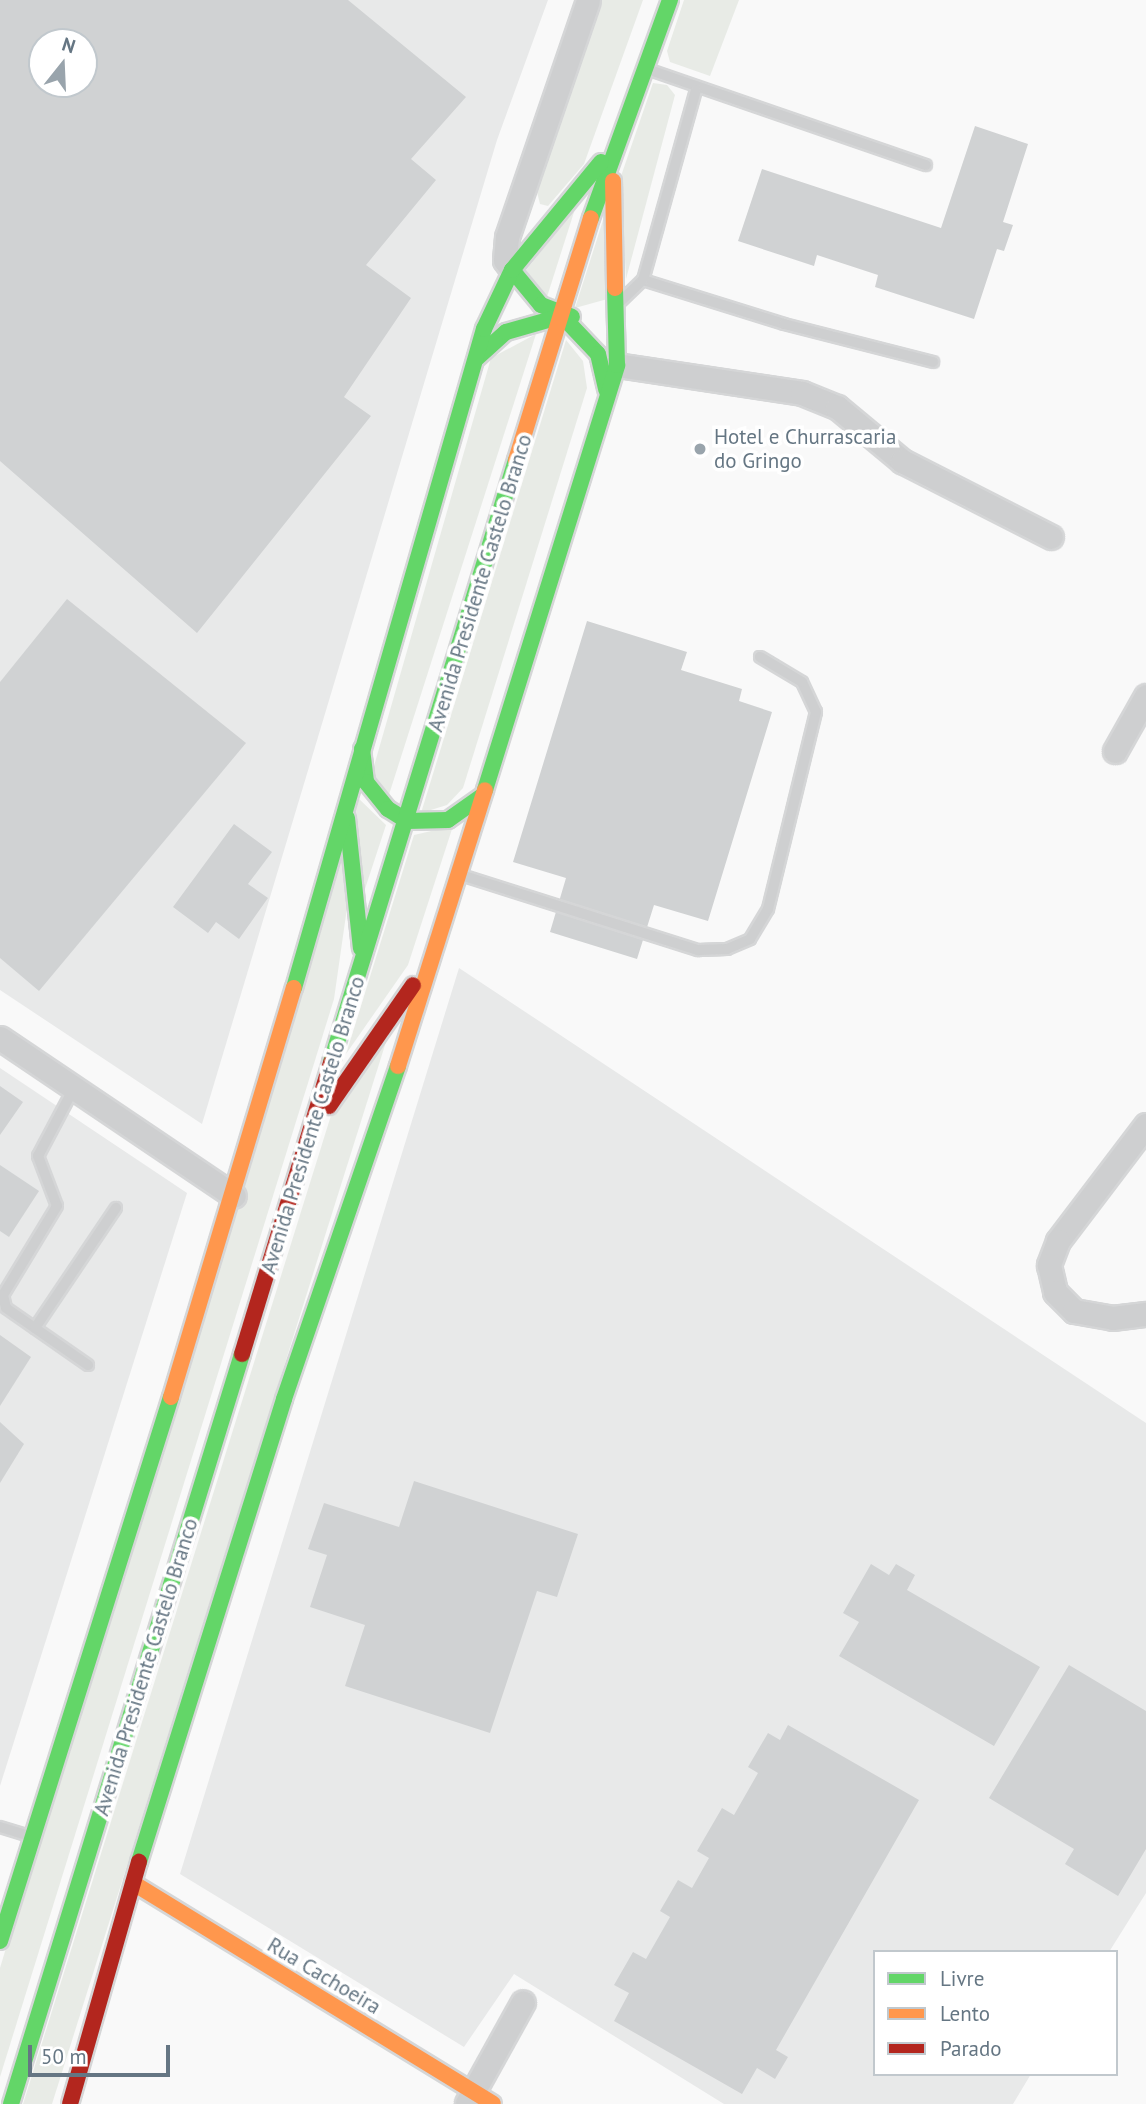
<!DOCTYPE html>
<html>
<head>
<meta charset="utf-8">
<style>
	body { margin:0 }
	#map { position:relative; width:1146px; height:2104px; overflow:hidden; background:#f9f9f9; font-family:"PT Sans",sans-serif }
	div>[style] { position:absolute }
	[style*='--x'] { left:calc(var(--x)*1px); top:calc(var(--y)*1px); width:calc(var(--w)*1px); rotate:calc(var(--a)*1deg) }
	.built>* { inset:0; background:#e8e9e9 }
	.green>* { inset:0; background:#e8ebe6 }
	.building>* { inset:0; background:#d0d2d3 }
	.roads { filter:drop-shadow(2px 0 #d5d6d7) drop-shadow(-2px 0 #d5d6d7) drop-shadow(0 2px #d5d6d7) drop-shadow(0 -2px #d5d6d7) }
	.lane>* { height:10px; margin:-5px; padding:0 5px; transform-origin:5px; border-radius:5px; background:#cecfd0 }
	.street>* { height:23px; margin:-11.5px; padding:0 11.5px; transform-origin:11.5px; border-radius:11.5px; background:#cecfd0 }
	.fast>* { height:16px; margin:-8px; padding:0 8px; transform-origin:8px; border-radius:8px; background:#63d668 }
	.slow>* { height:16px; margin:-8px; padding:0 8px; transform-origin:8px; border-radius:8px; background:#ff974d }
	.jam>* { height:16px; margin:-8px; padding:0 8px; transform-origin:8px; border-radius:8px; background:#b3261e }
	.dots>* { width:19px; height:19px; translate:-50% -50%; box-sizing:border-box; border:4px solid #fff; border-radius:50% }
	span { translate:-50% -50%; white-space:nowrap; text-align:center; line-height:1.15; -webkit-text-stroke:7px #fff; paint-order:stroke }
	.poi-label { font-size:21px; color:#657683 }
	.left { translate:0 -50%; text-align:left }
	.street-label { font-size:21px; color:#657683 }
	.legend { position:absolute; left:873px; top:1950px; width:245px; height:126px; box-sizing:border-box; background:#fff; border:2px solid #c1c8cd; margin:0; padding:9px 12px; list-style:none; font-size:21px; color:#657683 }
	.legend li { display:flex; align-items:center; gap:14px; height:35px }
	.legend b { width:35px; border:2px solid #c1c8cd }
	.north { position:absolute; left:28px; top:28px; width:70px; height:70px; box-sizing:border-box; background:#fff; border:2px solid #c1c8cd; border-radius:50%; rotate:18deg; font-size:19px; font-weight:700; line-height:28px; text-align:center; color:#657683 }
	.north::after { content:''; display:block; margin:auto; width:24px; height:32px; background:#99a4ac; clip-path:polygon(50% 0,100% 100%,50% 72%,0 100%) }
	.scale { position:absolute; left:28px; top:2045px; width:142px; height:32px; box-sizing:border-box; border:4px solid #657683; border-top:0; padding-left:9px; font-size:21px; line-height:24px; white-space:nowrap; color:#657683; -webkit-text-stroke:5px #fff; paint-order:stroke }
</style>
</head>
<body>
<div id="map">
	<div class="built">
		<div style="clip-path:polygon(evenodd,0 0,548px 0,497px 140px,202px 1124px,0 990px,0 0,42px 42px,84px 42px,84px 84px,42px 84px,42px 42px)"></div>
		<div style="clip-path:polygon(459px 968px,1146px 1423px,1146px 1893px,1109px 1952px,875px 1952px,875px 2074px,1031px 2074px,1013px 2104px,724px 2104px,514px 1974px,464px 2047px,180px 1874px)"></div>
		<div style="clip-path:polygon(0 1068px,187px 1193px,0 1786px)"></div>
	</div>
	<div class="green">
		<div style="clip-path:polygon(597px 0,643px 0,584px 164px,548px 206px,540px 204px,536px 188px)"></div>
		<div style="clip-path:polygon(684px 0,739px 0,710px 76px,670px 62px,667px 51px)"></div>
		<div style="clip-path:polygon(653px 83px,667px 85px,675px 95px,626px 279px,621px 176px)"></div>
		<div style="clip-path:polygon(575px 209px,546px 300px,523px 274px)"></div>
		<div style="clip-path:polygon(605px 214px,611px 298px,575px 308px)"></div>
		<div style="clip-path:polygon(536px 334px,386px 804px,370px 780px,491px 358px)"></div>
		<div style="clip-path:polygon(566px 340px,583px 361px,587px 388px,463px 788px,447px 805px,421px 813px)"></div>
		<div style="clip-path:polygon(355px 795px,386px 825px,362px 898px)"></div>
		<div style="clip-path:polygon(453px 826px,408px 965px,346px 1054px,414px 835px)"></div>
		<div style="clip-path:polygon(340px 844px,347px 908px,334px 999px,0 2077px,0 1968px)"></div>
		<div style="clip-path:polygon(391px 1026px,52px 2104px,23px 2104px,333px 1109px)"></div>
	</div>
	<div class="building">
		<div style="clip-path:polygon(evenodd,0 0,348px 0,466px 97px,411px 159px,436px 180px,366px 265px,411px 298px,344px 397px,371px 416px,197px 633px,0 461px,0 0,42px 42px,84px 42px,84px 84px,42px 84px,42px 42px)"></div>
		<div style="clip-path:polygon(975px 126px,1028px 144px,1003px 222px,1013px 225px,1004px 251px,997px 249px,974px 319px,875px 287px,878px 275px,817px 255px,814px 266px,738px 241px,762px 169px,941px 228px)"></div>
		<div style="clip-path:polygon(67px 599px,246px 743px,39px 991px,0 958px,0 682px)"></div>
		<div style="clip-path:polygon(587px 621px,687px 652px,681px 670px,742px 689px,739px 701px,772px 712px,708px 921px,654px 905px,637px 959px,550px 932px,566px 878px,513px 862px)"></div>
		<div style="clip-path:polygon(234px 824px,272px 852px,248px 884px,268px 898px,239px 939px,216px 922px,208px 933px,173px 907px)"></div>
		<div style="clip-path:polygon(0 1086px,23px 1102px,0 1135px)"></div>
		<div style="clip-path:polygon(0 1165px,39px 1191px,9px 1237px,0 1231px)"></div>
		<div style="clip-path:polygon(0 1335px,31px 1357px,0 1406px)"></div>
		<div style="clip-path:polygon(0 1422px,24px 1444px,0 1483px)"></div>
		<div style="clip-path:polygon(414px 1481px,578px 1534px,557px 1597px,537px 1591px,490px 1733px,345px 1686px,365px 1625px,310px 1607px,327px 1555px,308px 1549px,324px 1503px,399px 1527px)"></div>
		<div style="clip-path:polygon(871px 1564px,889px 1575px,896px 1564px,915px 1575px,907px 1590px,1040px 1667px,994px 1746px,839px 1656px,859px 1622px,843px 1613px)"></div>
		<div style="clip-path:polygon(1069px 1665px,1146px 1711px,1146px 1849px,1118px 1896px,1065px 1864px,1074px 1849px,989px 1798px)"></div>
		<div style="clip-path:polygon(788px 1725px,919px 1800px,776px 2050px,788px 2057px,775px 2079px,757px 2068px,742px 2094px,614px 2021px,629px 1993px,614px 1985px,633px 1952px,646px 1959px,670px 1917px,660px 1911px,678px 1880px,692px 1888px,709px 1858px,697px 1851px,722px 1808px,734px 1815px,758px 1773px,748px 1767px,768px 1733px,780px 1740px)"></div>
	</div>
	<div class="roads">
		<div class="lane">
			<div style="--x:647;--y:69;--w:295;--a:19"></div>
			<div style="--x:643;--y:280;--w:148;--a:17.3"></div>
			<div style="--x:784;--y:324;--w:154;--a:14.3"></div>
			<div style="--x:621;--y:301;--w:30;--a:-44"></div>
			<div style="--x:643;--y:280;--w:197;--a:-74.4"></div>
			<div style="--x:461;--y:875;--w:249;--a:17.6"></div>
			<div style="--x:698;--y:950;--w:29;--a:-2"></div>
			<div style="--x:727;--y:949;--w:25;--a:-23"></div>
			<div style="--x:750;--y:939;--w:35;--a:-59"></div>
			<div style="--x:768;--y:909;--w:203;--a:-76.3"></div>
			<div style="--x:816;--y:712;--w:33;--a:-115"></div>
			<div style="--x:802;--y:682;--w:49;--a:-149.2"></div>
			<div style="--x:74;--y:1088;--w:77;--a:117.9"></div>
			<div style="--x:38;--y:1156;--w:53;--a:69.2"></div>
			<div style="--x:57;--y:1206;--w:104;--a:121.2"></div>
			<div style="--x:3;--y:1295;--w:13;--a:77"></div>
			<div style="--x:6;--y:1308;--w:100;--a:34.8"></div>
			<div style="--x:35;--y:1328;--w:145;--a:-56"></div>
			<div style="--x:0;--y:1827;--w:31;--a:17"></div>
		</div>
		<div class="street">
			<div style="--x:512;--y:270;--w:12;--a:-125"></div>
			<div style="--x:505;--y:260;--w:23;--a:-85"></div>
			<div style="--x:507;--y:237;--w:250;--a:-71.1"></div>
			<div style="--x:617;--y:365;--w:187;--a:8.6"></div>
			<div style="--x:802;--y:393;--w:38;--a:22"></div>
			<div style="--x:837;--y:407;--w:85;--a:39.7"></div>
			<div style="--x:902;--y:461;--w:167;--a:27"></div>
			<div style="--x:1115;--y:751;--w:63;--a:-60.6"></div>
			<div style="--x:0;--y:1038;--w:282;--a:34"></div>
			<div style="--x:1146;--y:1125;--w:146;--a:127.2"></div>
			<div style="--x:1058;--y:1241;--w:26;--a:111"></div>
			<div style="--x:1049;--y:1265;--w:28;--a:77"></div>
			<div style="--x:1055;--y:1292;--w:27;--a:45"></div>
			<div style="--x:1074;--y:1311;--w:39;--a:10"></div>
			<div style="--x:1112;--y:1318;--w:34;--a:-7"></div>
			<div style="--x:467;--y:2103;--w:115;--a:-61"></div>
		</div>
		<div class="fast">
			<div style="--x:591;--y:218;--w:232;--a:-70.1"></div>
			<div style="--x:512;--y:270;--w:45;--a:50.4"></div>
			<div style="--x:541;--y:305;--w:33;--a:21"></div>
			<div style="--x:477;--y:358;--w:39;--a:-42"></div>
			<div style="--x:506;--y:332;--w:58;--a:-15.9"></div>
			<div style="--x:562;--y:316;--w:52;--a:46.5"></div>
			<div style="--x:598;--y:354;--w:37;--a:77"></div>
			<div style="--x:362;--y:749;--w:33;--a:83"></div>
			<div style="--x:366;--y:782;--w:35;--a:51"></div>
			<div style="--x:388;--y:809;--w:22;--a:32"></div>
			<div style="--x:407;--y:821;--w:41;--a:-1.4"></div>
			<div style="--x:448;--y:820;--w:42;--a:-35.2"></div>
			<div style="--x:485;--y:790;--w:445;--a:-72.7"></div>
			<div style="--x:617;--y:365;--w:77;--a:-91.5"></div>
			<div style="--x:347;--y:818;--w:131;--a:83.9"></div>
			<div style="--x:294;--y:988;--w:686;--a:-73.92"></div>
			<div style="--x:484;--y:329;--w:65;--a:-64.6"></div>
			<div style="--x:512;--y:270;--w:140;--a:-50.5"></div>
			<div style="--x:331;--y:1062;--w:630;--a:-72.92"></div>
			<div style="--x:139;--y:1862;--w:485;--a:-72.6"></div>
			<div style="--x:284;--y:1399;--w:352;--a:-71.1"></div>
			<div style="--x:0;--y:1941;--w:570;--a:-72.55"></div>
			<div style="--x:11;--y:2104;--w:785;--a:-72.88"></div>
		</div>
		<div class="slow">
			<div style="--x:613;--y:181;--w:107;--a:88.9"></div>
			<div style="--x:516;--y:460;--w:253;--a:-72.8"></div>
			<div style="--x:398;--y:1066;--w:289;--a:-72.5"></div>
			<div style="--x:171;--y:1397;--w:427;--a:-73.3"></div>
			<div style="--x:133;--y:1883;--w:422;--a:31.5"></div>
		</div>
		<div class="jam">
			<div style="--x:329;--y:1106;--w:147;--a:-55.2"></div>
			<div style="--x:242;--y:1354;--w:305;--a:-73"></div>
			<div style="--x:70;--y:2104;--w:252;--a:-74.1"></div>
		</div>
	</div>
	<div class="dots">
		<div style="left:700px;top:449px;background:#99a4ac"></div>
	</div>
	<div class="poi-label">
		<span class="left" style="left:714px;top:449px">Hotel e Churrascaria<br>do Gringo</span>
	</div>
	<div class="street-label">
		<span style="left:480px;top:583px;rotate:-73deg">Avenida Presidente Castelo Branco</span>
		<span style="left:313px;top:1125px;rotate:-73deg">Avenida Presidente Castelo Branco</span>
		<span style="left:146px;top:1667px;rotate:-73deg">Avenida Presidente Castelo Branco</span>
		<span style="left:324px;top:1976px;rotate:31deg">Rua Cachoeira</span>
	</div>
	<ul class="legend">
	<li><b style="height:9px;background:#63d668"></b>Livre</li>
	<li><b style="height:9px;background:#ff974d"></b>Lento</li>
	<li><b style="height:9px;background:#b3261e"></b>Parado</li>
	</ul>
	<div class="north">N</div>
	<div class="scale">50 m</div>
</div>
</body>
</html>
